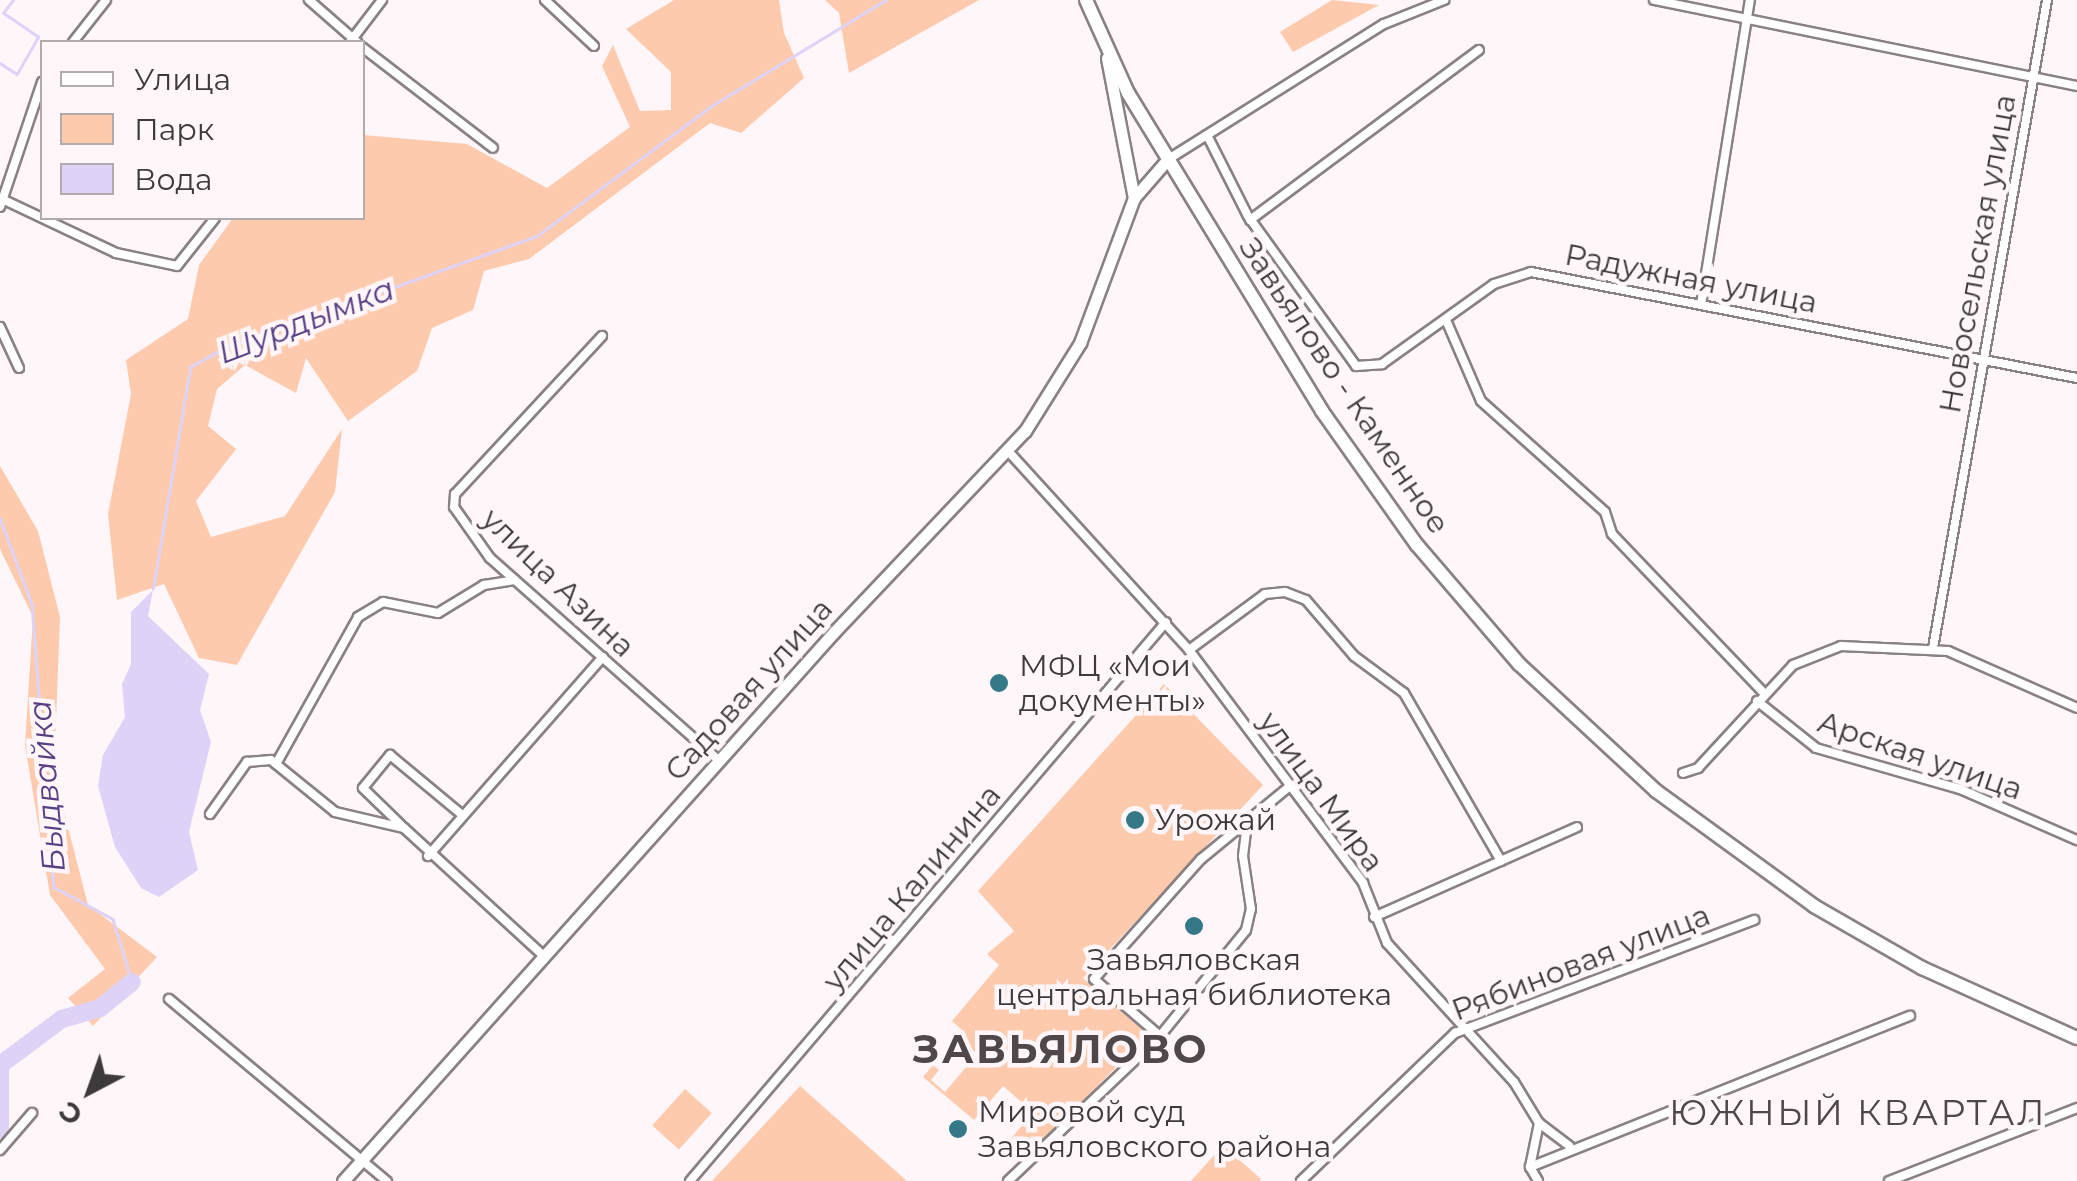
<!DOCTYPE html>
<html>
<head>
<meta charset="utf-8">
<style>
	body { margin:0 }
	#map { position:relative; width:2077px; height:1181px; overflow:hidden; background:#fef6f8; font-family:Montserrat,sans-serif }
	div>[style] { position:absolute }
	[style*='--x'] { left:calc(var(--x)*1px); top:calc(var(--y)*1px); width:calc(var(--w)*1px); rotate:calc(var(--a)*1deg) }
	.green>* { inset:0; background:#fdcaae; transform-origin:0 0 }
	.water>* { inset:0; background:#ded3f7 }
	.stream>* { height:2.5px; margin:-1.25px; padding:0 1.25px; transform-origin:1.25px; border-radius:1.25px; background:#ded3f7 }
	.river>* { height:18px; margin:-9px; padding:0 9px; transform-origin:9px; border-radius:9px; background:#ded3f7 }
	.roads { filter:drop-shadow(2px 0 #8a8184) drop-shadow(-2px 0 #8a8184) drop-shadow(0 2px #8a8184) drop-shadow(0 -2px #8a8184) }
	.street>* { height:8px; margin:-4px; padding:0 4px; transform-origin:4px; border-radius:4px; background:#fff }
	.secondary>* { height:11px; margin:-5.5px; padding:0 5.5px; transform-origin:5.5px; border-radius:5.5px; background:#fff }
	.primary>* { height:12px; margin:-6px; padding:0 6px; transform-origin:6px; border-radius:6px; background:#fff }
	.dots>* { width:28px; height:28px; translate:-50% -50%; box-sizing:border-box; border:5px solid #fef6f8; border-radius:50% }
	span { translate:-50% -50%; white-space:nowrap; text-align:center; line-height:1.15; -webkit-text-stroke:9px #fef6f8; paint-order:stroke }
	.street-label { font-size:30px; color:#3e3a3b }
	.poi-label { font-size:30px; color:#3e3a3b }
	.left { translate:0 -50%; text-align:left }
	.water-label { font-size:32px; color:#593f84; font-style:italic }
	.quarter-label { font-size:35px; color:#4f4749; letter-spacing:2.5px }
	.district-label { font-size:40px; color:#4f4749; font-weight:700; letter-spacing:2.5px }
	.legend { position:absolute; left:40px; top:40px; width:325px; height:180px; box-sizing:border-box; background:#fef6f8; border:2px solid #b1abac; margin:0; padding:12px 18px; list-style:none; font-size:30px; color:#3e3a3b }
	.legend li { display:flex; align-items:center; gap:20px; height:50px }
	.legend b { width:50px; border:2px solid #b1abac }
	.north { position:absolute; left:40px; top:1041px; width:100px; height:100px; -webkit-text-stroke:8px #fef6f8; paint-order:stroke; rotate:221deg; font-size:28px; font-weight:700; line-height:40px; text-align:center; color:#3e3a3b }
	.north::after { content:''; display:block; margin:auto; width:35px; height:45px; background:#3e3a3b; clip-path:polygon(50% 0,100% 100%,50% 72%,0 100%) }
</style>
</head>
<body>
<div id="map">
	<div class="green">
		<div style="clip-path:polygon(674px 0,779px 0,784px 33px,804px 78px,741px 133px,710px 123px,529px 259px,484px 271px,473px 310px,432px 328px,417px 371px,348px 421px,306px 358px,296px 393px,245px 365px,217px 389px,208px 426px,236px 449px,196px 501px,211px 537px,285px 516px,342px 429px,335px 492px,237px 665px,199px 658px,164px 584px,117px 600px,108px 514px,131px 394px,126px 360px,188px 319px,199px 265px,233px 218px,362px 218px,363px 135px,467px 144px,547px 188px,630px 127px,602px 66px,613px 45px,640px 111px,671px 110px,671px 72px,626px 29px)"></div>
		<div style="clip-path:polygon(825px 0,979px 0,849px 73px,839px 13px)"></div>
		<div style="clip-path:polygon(1332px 0,1379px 5px,1293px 52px,1280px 32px)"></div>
		<div style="clip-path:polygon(0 466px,38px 531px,60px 617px,54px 773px,88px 905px,157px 957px,93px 1026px,68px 998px,105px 969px,50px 895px,25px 745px,33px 617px,0 549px)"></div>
		<div style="clip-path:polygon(1164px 684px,1263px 785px,1083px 978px,1148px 1035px,1024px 1160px,1005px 1146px,1033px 1112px,1003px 1086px,974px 1120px,923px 1077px,933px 1065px,939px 1070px,931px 1080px,945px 1092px,977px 1054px,963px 1042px,951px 1055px,946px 1050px,963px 1031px,952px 1021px,999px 965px,987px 954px,1014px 931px,978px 891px)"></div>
		<div style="clip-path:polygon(800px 1086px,907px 1181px,712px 1181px)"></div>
		<div style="left:685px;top:1089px;width:36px;height:49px;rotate:42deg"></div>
		<div style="clip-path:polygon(1223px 1145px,1261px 1179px,1259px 1181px,1191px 1181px)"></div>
	</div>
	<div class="water">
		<div style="clip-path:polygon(153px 590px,148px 616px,209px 674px,200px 710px,211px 742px,189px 832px,198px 870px,159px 897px,141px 888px,115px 847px,98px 786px,103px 755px,125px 717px,122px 684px,131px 664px,131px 612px)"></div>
	</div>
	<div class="stream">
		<div style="--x:0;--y:63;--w:20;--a:33"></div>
		<div style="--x:17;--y:74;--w:43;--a:-60.4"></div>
		<div style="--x:38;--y:37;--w:42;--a:-145.6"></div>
		<div style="--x:3;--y:13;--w:16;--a:-52"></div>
		<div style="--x:0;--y:518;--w:92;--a:69.6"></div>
		<div style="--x:32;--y:604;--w:284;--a:85.6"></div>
		<div style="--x:54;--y:887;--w:67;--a:28.5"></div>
		<div style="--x:113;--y:919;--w:66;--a:73.2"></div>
		<div style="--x:153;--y:589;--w:225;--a:-80.5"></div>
		<div style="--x:190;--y:367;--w:39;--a:-29"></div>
		<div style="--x:224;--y:348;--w:332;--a:-19.7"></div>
		<div style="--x:537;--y:236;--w:219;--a:-36.7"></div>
		<div style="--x:713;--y:105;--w:202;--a:-31.3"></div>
	</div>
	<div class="river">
		<div style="--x:0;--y:1129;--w:64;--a:-90"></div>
		<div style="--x:0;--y:1065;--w:77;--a:-36.6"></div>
		<div style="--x:62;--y:1019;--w:40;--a:-16"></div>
		<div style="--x:100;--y:1008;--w:41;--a:-39.1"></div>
	</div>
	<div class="roads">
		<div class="street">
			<div style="--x:309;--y:0;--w:64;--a:41.2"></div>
			<div style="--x:545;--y:0;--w:67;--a:43.2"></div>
			<div style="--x:1654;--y:0;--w:432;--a:11.5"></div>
			<div style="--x:73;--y:42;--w:53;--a:-51.8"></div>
			<div style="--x:350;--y:42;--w:53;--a:-52.7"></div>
			<div style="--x:362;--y:47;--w:165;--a:37.6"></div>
			<div style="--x:1207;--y:135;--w:91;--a:63.2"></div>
			<div style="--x:1248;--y:216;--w:185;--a:54.2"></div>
			<div style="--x:1356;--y:366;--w:26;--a:-4"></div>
			<div style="--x:1382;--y:364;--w:138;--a:-35.5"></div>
			<div style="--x:1494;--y:284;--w:39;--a:-18"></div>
			<div style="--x:1531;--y:272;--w:556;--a:10.99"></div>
			<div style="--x:1167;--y:160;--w:256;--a:-32.1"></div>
			<div style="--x:1384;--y:24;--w:65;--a:-21.8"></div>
			<div style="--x:2;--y:199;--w:126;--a:25.3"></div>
			<div style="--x:116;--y:253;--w:62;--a:12"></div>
			<div style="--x:177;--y:266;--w:61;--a:-51.6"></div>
			<div style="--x:0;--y:207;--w:132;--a:-71.4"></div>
			<div style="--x:1250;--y:220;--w:285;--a:-36.6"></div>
			<div style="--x:1701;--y:305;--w:309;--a:-80.9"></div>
			<div style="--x:1446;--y:320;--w:88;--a:66.6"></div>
			<div style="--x:1481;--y:401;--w:166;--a:41.8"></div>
			<div style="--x:1605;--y:512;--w:23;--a:72"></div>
			<div style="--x:1612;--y:534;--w:220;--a:46.3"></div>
			<div style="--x:0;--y:327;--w:45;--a:65.1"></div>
			<div style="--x:602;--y:336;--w:216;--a:132.9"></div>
			<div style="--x:455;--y:494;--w:13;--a:94"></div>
			<div style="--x:454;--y:507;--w:62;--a:54.8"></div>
			<div style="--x:490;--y:558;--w:305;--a:41.5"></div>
			<div style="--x:1008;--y:451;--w:269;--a:47.7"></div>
			<div style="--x:1189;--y:650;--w:291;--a:53.2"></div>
			<div style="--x:1363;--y:883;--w:65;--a:68.2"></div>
			<div style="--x:1387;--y:943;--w:188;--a:47.6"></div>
			<div style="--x:1514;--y:1082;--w:48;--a:58.6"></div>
			<div style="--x:1539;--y:1123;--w:45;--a:101.6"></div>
			<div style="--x:1530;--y:1167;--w:16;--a:60"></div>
			<div style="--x:1933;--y:648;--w:658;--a:-80.02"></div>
			<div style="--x:1189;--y:650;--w:94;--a:-36.4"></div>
			<div style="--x:1265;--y:594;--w:20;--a:-6"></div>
			<div style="--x:1285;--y:592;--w:22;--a:21"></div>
			<div style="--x:1306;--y:600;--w:74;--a:49.4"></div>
			<div style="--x:1354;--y:656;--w:62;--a:36.5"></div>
			<div style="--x:1404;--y:693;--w:194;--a:60"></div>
			<div style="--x:1757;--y:701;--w:75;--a:38.5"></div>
			<div style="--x:1816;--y:748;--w:150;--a:15.9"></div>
			<div style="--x:1960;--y:789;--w:128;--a:23.6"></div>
			<div style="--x:276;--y:764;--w:168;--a:-60.8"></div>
			<div style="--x:358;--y:617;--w:29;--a:-31"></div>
			<div style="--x:383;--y:602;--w:56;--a:11.3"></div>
			<div style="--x:438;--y:613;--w:54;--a:-31.3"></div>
			<div style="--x:484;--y:585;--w:31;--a:-9"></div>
			<div style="--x:1683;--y:773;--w:16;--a:-18"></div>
			<div style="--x:1698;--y:768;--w:140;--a:-47.3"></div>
			<div style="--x:1793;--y:665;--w:52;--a:-21.6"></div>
			<div style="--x:1841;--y:646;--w:107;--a:2.7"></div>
			<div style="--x:1948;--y:651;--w:141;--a:23.8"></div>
			<div style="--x:210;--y:814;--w:64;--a:-54.6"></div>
			<div style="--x:247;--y:762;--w:24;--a:-5"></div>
			<div style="--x:271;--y:760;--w:82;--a:39.1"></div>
			<div style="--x:335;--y:812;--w:71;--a:13.1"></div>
			<div style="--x:404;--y:828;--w:191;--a:42.5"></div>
			<div style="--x:401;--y:825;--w:53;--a:-135.8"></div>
			<div style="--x:363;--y:788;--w:43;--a:-50.7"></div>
			<div style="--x:390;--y:755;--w:92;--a:39.7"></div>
			<div style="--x:428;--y:856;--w:265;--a:-48.7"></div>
			<div style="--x:1374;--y:917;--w:222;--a:-23.9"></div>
			<div style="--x:169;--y:999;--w:284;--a:39.9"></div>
			<div style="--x:1160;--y:1036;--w:87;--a:-139.2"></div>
			<div style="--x:1094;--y:979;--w:161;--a:-48.3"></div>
			<div style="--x:1201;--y:859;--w:115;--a:-39.4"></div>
			<div style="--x:1539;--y:1123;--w:38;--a:37"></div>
			<div style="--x:0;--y:1150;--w:49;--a:-49.1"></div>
			<div style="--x:1530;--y:1167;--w:409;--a:-21.7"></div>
			<div style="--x:690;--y:1181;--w:734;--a:-49.58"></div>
			<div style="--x:1008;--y:1181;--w:210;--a:-43.6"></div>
			<div style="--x:1160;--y:1036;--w:136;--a:-50.9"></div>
			<div style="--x:1246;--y:930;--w:22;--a:-77"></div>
			<div style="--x:1251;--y:909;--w:54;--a:-98.6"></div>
			<div style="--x:1243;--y:856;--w:34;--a:-83"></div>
			<div style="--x:1301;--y:1181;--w:214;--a:-43.9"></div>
			<div style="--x:1455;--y:1033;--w:320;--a:-20.7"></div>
			<div style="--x:1889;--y:1181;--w:202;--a:-21.2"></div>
		</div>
		<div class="secondary">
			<div style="--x:1107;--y:58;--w:143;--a:79.1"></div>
			<div style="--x:343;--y:1181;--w:737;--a:-48.19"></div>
			<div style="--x:834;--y:632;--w:277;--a:-46.5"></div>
			<div style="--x:1025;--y:431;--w:104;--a:-58"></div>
			<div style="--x:1080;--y:343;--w:155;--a:-69.6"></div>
			<div style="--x:1134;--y:198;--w:50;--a:-49"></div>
		</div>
		<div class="primary">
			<div style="--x:1086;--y:0;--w:102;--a:65.7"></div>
			<div style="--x:1128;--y:93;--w:373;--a:58.6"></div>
			<div style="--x:1322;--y:411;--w:164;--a:54.7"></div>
			<div style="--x:1417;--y:545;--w:157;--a:49.4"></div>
			<div style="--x:1519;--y:664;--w:187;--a:42.8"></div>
			<div style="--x:1656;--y:791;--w:195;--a:36"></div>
			<div style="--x:1814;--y:906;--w:125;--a:29.9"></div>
			<div style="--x:1922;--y:968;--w:170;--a:24.3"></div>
		</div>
	</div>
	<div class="dots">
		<div style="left:999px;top:683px;background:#357989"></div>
		<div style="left:1135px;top:820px;background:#357989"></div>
		<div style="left:1194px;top:926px;background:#357989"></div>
		<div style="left:958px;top:1129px;background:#357989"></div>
	</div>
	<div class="street-label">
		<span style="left:1978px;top:254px;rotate:-80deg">Новосельская улица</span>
		<span style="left:1691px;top:279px;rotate:11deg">Радужная улица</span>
		<span style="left:1344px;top:386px;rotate:56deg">Завьялово - Каменное</span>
		<span style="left:558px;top:583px;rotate:44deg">улица Азина</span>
		<span style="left:749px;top:690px;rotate:-48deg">Садовая улица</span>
		<span style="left:1920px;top:756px;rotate:19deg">Арская улица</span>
		<span style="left:1321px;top:792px;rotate:54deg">улица Мира</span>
		<span style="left:912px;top:888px;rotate:-50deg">улица Калинина</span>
		<span style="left:1581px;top:963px;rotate:-21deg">Рябиновая улица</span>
	</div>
	<div class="poi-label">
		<span class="left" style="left:1019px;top:683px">МФЦ «Мои<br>документы»</span>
		<span class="left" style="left:1155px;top:820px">Урожай</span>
		<span style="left:1194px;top:977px">Завьяловская<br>центральная библиотека</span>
		<span class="left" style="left:978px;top:1129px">Мировой суд<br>Завьяловского района</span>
	</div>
	<div class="water-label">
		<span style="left:306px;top:321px;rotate:-21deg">Шурдымка</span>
		<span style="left:47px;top:786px;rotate:-95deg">Быдвайка</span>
	</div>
	<div class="quarter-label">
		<span style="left:1858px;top:1113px">ЮЖНЫЙ КВАРТАЛ</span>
	</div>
	<div class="district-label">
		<span style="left:1061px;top:1049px">ЗАВЬЯЛОВО</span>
	</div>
	<ul class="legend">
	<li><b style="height:12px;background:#fff"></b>Улица</li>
	<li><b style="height:28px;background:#fdcaae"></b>Парк</li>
	<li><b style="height:28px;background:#ded3f7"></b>Вода</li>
	</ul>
	<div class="north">С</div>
</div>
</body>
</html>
